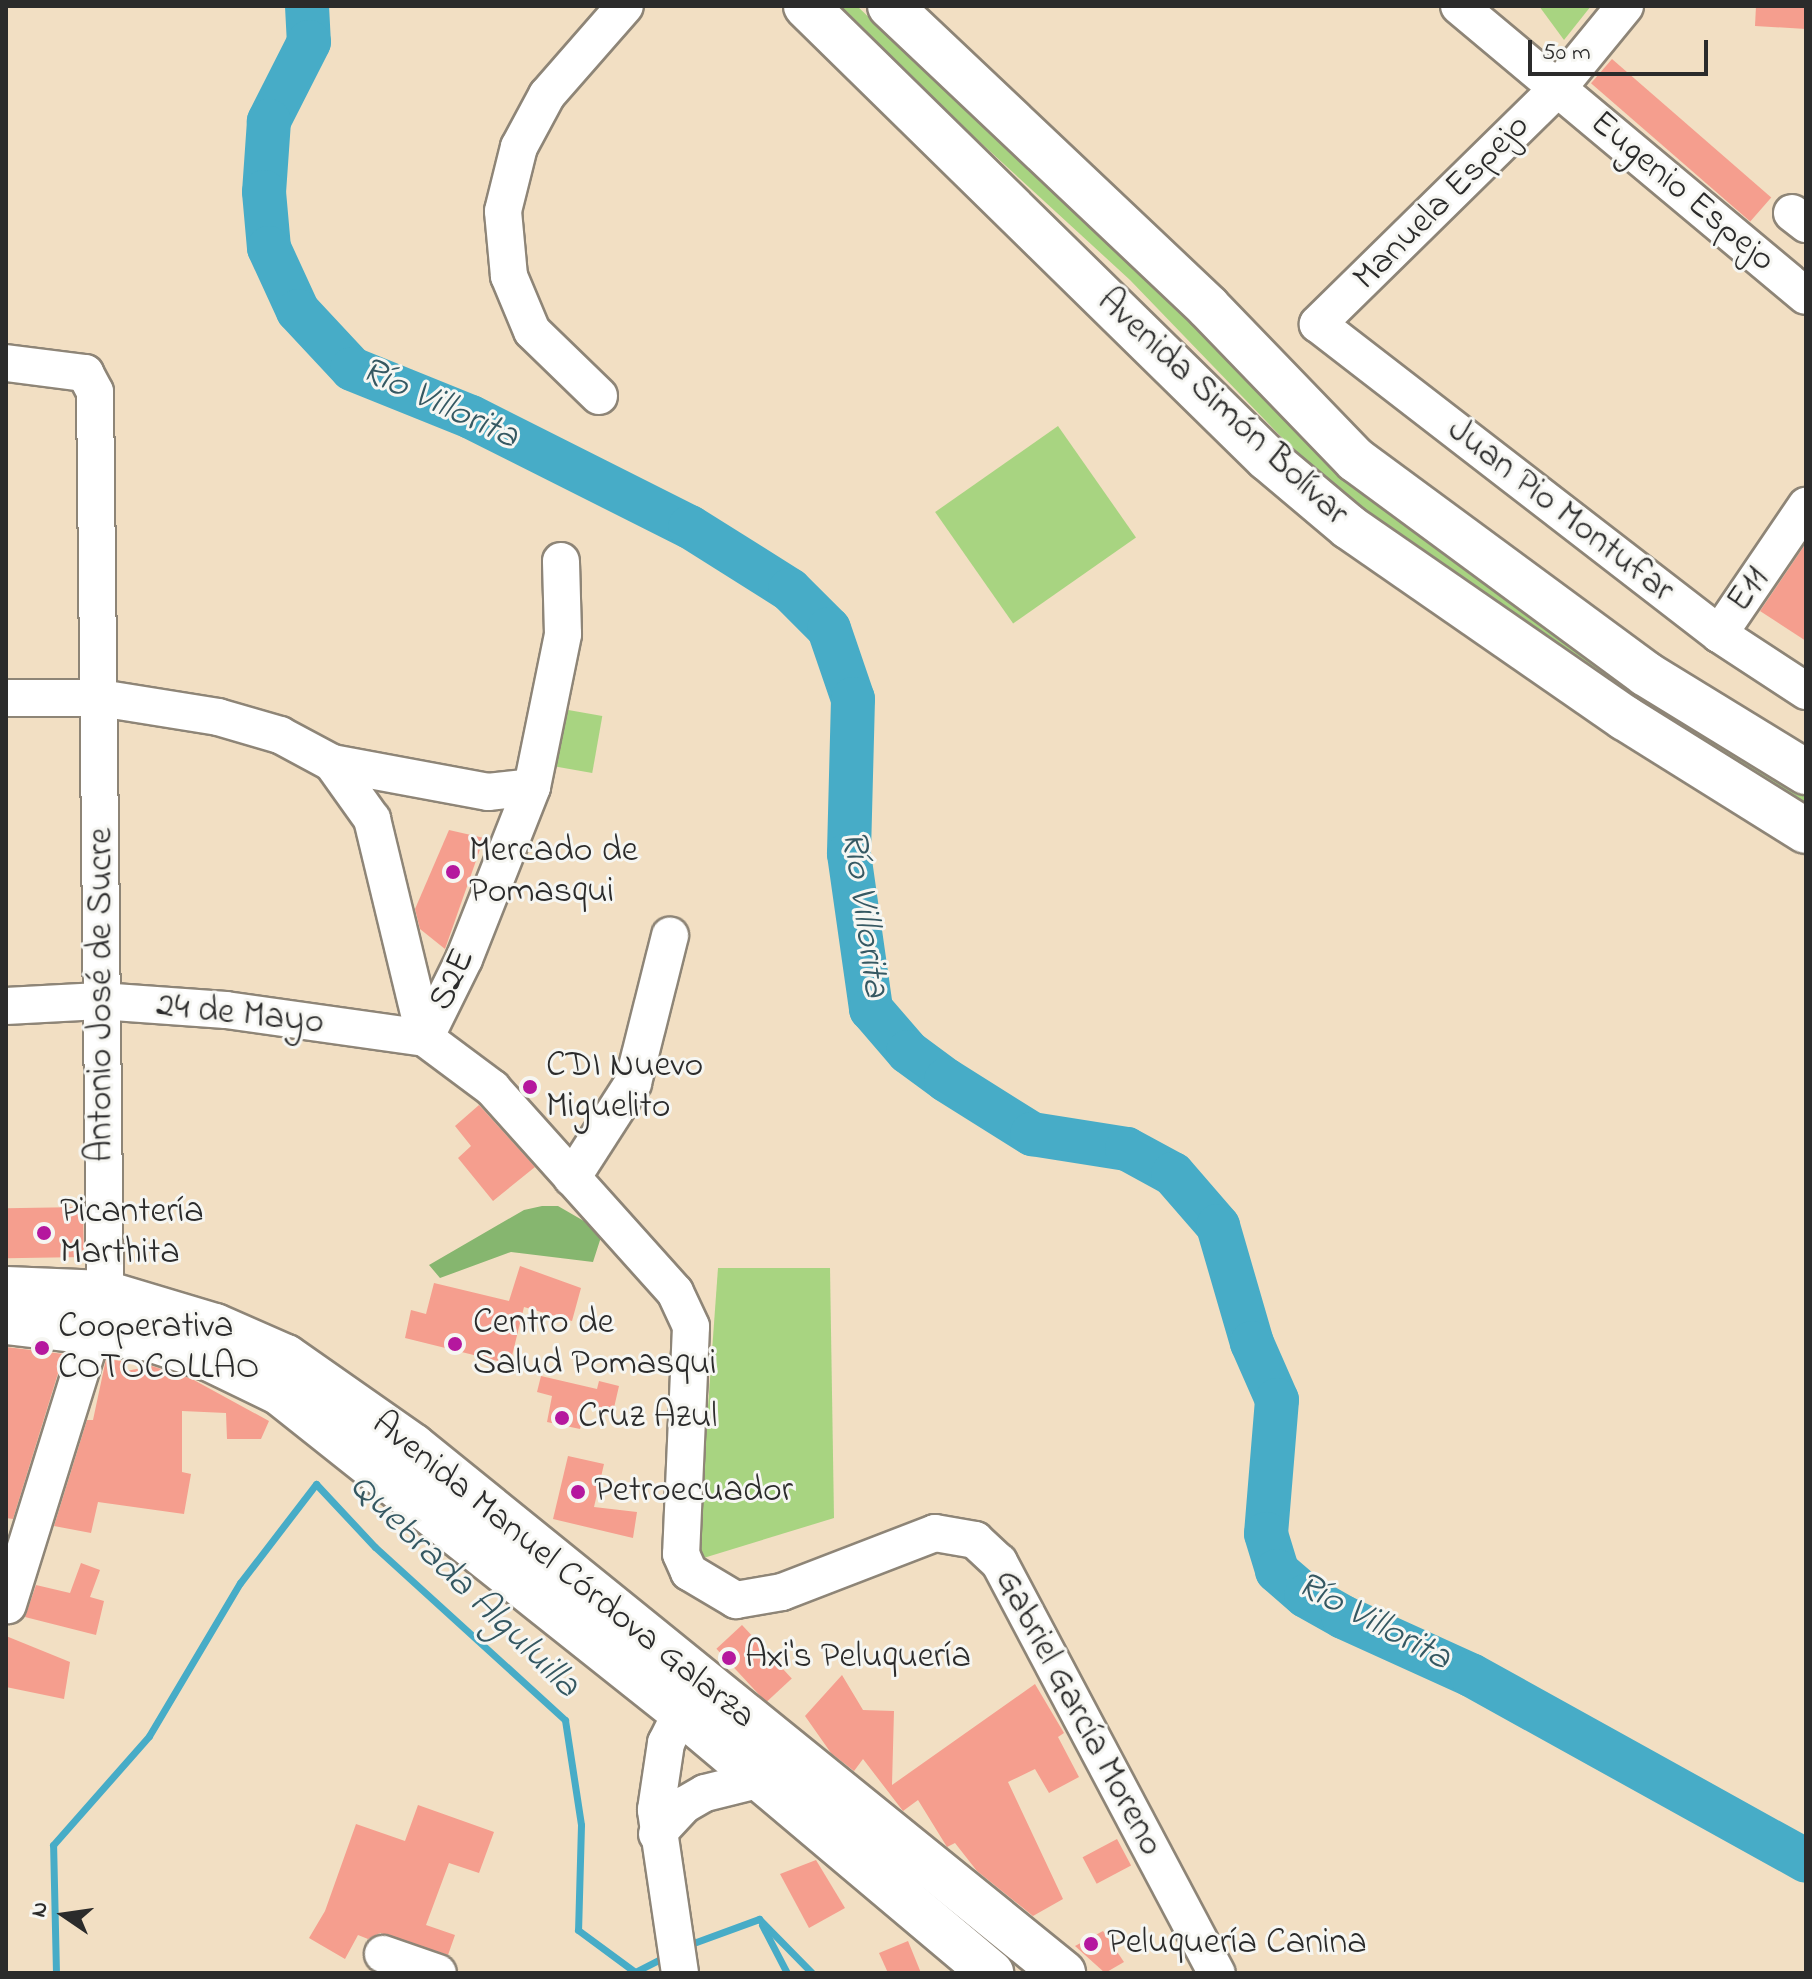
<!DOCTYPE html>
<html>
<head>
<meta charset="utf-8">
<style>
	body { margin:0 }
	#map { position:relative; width:1812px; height:1979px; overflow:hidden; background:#f2dfc3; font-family:"Indie Flower",sans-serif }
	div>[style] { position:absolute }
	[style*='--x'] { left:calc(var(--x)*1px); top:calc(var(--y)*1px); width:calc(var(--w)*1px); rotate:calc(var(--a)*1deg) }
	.green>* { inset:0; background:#a8d481; transform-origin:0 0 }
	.forest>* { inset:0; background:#86b66f }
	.stream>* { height:7px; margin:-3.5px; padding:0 3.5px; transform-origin:3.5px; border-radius:3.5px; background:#47acc7 }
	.river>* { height:44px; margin:-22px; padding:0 22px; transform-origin:22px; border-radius:22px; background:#47acc7 }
	.building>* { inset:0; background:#f59e8e; transform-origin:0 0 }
	.roads { filter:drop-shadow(2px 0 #8e8577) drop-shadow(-2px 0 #8e8577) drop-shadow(0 2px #8e8577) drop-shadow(0 -2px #8e8577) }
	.minor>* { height:36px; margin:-18px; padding:0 18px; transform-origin:18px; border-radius:18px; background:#fff }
	.major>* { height:44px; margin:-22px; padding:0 22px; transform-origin:22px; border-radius:22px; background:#fff }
	.highway>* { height:44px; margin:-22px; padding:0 22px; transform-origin:22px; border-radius:22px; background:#fff }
	.dots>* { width:22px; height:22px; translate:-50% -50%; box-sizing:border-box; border:4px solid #f6f6f2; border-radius:50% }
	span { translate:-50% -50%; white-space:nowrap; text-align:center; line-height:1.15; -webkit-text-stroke:6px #f6f6f2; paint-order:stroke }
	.street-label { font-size:36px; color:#2b2b2b }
	.poi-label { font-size:36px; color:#2b2b2b }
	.left { translate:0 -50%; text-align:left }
	.water-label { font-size:38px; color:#355862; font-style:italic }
	.frame { position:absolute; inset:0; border:8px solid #2b2b2b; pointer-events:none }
	.north { position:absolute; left:24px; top:1875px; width:80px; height:80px; -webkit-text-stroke:6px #f6f6f2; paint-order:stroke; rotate:283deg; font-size:22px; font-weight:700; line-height:32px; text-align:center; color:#2b2b2b }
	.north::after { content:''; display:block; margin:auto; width:28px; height:36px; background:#2b2b2b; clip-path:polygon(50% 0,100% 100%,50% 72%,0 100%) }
	.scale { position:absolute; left:1528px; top:40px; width:180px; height:36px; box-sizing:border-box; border:4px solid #2b2b2b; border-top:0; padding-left:10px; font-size:24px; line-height:28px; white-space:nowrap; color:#2b2b2b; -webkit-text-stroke:6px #f6f6f2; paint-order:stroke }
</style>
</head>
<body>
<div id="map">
	<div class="green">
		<div style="clip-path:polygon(832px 6px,857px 6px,1401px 523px,1492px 589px,1806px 796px,1806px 813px,1392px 533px,1291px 447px,1130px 280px)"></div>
		<div style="clip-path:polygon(1539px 6px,1591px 6px,1564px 40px)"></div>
		<div style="left:1058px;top:426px;width:136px;height:150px;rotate:55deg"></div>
		<div style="left:557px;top:708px;width:46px;height:58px;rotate:10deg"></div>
		<div style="clip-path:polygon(718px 1268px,830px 1268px,834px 1518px,697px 1560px)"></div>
	</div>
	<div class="forest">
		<div style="clip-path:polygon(542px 1206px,558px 1206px,596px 1228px,602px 1234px,593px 1262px,511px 1252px,440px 1278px,429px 1265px,524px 1210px)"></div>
	</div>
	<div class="stream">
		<div style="--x:762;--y:1925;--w:54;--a:62.5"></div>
		<div style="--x:688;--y:1945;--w:76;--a:-20.1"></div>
		<div style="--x:759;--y:1919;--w:76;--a:45.5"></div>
		<div style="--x:56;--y:1973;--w:128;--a:-91.3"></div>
		<div style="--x:53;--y:1845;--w:145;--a:-48.6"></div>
		<div style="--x:149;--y:1736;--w:178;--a:-59.3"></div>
		<div style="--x:240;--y:1583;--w:125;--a:-52.5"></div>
		<div style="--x:316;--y:1484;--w:86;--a:46.9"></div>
		<div style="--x:375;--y:1547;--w:257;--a:42.3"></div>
		<div style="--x:565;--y:1720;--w:106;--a:81.3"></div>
		<div style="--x:581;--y:1825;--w:105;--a:91.6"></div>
		<div style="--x:578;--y:1930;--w:71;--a:36.4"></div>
		<div style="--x:635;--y:1972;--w:35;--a:-27"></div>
	</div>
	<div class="river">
		<div style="--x:307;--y:6;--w:36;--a:87"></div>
		<div style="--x:309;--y:42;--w:89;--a:116.9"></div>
		<div style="--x:269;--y:121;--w:71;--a:94"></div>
		<div style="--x:264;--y:192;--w:56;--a:84.9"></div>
		<div style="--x:269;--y:248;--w:69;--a:65.3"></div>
		<div style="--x:298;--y:311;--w:79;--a:47"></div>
		<div style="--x:352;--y:369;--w:128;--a:22"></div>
		<div style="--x:471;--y:417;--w:245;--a:26.7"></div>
		<div style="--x:690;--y:527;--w:118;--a:32.2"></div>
		<div style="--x:790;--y:590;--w:55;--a:45"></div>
		<div style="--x:829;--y:629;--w:74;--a:71.1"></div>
		<div style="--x:853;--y:699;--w:155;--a:91.5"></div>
		<div style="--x:849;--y:854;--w:157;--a:81.9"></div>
		<div style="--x:871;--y:1009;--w:57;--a:49.3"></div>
		<div style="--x:908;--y:1052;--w:47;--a:36.4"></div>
		<div style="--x:946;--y:1080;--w:102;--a:32.1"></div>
		<div style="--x:1032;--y:1134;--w:96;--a:9"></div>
		<div style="--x:1127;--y:1149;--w:52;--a:28.5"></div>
		<div style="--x:1173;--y:1174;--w:69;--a:49.1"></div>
		<div style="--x:1218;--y:1226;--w:122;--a:73.8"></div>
		<div style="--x:1252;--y:1343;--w:62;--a:66.3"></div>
		<div style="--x:1277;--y:1400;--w:134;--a:94.7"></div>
		<div style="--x:1266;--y:1534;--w:39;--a:73"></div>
		<div style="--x:1277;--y:1571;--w:38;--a:41"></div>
		<div style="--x:1306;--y:1596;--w:43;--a:29.6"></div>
		<div style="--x:1343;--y:1617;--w:141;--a:24.4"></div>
		<div style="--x:1471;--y:1675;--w:383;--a:29"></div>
	</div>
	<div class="building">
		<div style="clip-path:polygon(1756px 6px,1806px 6px,1806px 29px,1755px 26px)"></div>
		<div style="left:1612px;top:59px;width:211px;height:32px;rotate:41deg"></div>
		<div style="clip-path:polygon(1806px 543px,1806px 641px,1760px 611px)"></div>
		<div style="clip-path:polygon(449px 830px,484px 838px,445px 949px,420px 929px,415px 909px)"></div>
		<div style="clip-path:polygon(479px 1105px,535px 1167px,493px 1201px,458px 1158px,471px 1146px,455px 1126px)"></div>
		<div style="left:83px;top:1207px;width:50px;height:77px;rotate:89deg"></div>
		<div style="clip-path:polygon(520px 1266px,581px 1288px,572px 1321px,524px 1307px,510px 1364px,405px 1338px,411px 1310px,426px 1314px,434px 1283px,509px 1301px)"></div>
		<div style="clip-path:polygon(6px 1347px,64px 1354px,13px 1519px,6px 1518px)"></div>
		<div style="clip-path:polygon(106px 1359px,122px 1361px,121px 1372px,152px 1366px,192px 1379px,269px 1421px,261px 1439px,227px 1439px,226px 1413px,182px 1411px,182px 1472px,191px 1474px,184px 1514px,98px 1502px,91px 1533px,54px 1526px,87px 1420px,93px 1420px)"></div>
		<div style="clip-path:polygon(541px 1376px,597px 1389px,599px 1381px,619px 1386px,613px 1412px,586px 1405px,580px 1429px,547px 1422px,552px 1396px,537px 1392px)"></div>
		<div style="clip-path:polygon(568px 1456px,604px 1464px,594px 1507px,637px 1512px,633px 1538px,553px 1519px)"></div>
		<div style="clip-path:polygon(81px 1563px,100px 1570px,90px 1597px,104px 1601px,96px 1635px,25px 1617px,36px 1585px,70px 1593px)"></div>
		<div style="left:742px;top:1625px;width:73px;height:35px;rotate:47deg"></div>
		<div style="clip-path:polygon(6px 1636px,70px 1662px,64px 1699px,6px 1687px)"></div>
		<div style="clip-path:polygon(842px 1675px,863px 1710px,894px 1711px,892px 1785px,1035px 1684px,1064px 1733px,1058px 1737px,1079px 1777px,1049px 1793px,1035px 1769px,1008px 1782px,1063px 1899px,1033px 1916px,977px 1871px,955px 1843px,947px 1847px,918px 1800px,903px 1811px,863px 1759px,854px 1771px,831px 1753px,805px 1716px)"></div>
		<div style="clip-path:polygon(418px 1805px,494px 1832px,479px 1873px,449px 1863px,426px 1925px,455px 1935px,448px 1955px,380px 1933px,368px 1939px,358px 1935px,345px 1959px,309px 1938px,325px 1911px,356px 1824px,405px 1841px)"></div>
		<div style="left:1117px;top:1839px;width:30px;height:39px;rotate:62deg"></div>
		<div style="clip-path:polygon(816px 1860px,845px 1908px,809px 1928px,780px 1874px)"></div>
		<div style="clip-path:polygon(1103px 1931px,1124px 1962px,1105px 1973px,1075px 1946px)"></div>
		<div style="clip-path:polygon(908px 1941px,921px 1973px,888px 1973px,879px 1953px)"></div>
	</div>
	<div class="roads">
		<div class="minor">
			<div style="--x:1459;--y:6;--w:452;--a:39.9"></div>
			<div style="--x:1625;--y:6;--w:106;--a:129.3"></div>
			<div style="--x:1558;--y:88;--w:337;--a:135.5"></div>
			<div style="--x:1318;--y:324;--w:507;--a:37.71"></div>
			<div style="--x:1719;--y:634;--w:104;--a:33.2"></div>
			<div style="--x:1792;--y:213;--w:18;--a:38"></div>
			<div style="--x:6;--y:363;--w:80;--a:7.2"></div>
			<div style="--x:85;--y:373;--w:21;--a:62"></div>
			<div style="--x:95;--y:392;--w:901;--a:89.36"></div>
			<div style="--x:105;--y:1293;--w:327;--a:107.3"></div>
			<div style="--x:599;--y:396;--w:93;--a:-135.9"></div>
			<div style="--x:532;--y:331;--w:60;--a:-112.7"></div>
			<div style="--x:509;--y:276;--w:65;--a:-95.3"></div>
			<div style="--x:503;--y:211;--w:66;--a:-76"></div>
			<div style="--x:519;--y:147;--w:59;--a:-61.7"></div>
			<div style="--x:547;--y:95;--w:118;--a:-48.8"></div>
			<div style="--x:1719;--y:634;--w:155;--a:-55.8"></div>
			<div style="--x:6;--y:698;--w:94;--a:0"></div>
			<div style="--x:100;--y:698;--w:120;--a:9.1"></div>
			<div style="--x:218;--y:717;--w:65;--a:16.2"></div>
			<div style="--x:280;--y:735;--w:59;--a:28.3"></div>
			<div style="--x:332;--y:763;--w:69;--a:54.5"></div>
			<div style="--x:372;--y:819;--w:225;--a:76.4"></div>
			<div style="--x:425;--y:1038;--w:84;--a:36.7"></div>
			<div style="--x:492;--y:1088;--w:274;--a:48.1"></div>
			<div style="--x:675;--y:1292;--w:38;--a:65"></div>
			<div style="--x:691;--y:1327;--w:227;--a:92.5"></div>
			<div style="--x:681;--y:1554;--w:20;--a:66"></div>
			<div style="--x:689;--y:1572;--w:55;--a:30.8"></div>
			<div style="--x:736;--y:1600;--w:47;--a:-9.9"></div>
			<div style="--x:782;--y:1592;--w:164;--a:-21.1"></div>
			<div style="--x:935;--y:1533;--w:41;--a:9.9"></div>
			<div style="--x:975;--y:1540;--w:33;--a:43"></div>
			<div style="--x:999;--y:1562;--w:465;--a:62.1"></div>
			<div style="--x:332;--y:763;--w:159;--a:10.5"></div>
			<div style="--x:488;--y:792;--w:44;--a:-6.5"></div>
			<div style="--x:6;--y:1006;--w:94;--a:-3"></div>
			<div style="--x:100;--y:1001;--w:126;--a:4.1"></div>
			<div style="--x:226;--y:1010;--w:201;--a:8"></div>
			<div style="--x:425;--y:1038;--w:88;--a:-63.7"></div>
			<div style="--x:464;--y:959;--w:185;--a:-68.4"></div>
			<div style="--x:532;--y:787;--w:156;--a:-78.5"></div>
			<div style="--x:563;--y:634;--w:73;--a:-91.6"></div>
			<div style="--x:572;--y:1178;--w:113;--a:-57.3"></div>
			<div style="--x:633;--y:1083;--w:152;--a:-75.9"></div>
			<div style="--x:657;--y:1834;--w:40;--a:-47"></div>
			<div style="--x:684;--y:1805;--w:24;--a:-30"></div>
			<div style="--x:705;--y:1793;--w:58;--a:-14"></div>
			<div style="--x:383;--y:1954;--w:58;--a:19.1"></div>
			<div style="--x:680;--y:1973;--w:165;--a:-98.4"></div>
			<div style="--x:656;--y:1810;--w:68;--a:-81.5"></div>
			<div style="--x:666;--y:1743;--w:58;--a:-63.4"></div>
		</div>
		<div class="major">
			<div style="--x:6;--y:1289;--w:99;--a:2.3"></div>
			<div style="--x:105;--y:1293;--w:115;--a:16.7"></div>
			<div style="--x:215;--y:1326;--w:77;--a:23.6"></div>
			<div style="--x:286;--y:1357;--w:155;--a:35"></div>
			<div style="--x:413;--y:1446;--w:837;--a:39.03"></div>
			<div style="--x:6;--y:1322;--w:145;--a:6.7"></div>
			<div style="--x:150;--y:1339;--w:63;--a:18.4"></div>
			<div style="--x:210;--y:1359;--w:78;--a:25.9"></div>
			<div style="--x:280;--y:1393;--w:511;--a:38.48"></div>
			<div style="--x:680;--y:1711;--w:407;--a:40.1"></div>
		</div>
		<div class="highway">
			<div style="--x:806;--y:6;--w:646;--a:44.44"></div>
			<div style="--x:1267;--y:458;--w:107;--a:40.1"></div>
			<div style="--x:1349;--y:527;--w:336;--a:34.7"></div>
			<div style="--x:1625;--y:718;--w:213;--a:32"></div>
			<div style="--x:890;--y:6;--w:438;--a:43.4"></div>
			<div style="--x:1208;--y:307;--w:213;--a:46"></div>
			<div style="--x:1356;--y:460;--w:360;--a:36.4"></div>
			<div style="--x:1646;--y:674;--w:188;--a:31.5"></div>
		</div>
	</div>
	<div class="dots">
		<div style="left:453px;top:872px;background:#b5179e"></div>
		<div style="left:530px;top:1087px;background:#b5179e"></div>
		<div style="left:44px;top:1233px;background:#b5179e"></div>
		<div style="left:455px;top:1344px;background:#b5179e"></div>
		<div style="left:42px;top:1348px;background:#b5179e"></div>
		<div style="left:562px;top:1418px;background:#b5179e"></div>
		<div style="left:578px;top:1492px;background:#b5179e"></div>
		<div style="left:729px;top:1658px;background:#b5179e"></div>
		<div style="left:1091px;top:1944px;background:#b5179e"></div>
	</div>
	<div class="street-label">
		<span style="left:1682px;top:192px;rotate:40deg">Eugenio Espejo</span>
		<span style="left:1442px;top:203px;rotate:-45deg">Manuela Espejo</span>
		<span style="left:1222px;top:408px;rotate:43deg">Avenida Simón Bolívar</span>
		<span style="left:1560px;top:511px;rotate:38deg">Juan Pio Montufar</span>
		<span style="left:1749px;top:590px;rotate:-56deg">E11</span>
		<span style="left:453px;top:980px;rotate:-66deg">S2E</span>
		<span style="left:102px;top:995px;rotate:-90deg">Antonio José de Sucre</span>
		<span style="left:240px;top:1015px;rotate:6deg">24 de Mayo</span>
		<span style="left:563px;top:1571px;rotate:39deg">Avenida Manuel Córdova Galarza</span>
		<span style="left:1078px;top:1713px;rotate:62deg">Gabriel García Moreno</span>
	</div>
	<div class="poi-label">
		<span class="left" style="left:469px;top:872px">Mercado de<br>Pomasqui</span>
		<span class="left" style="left:546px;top:1087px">CDI Nuevo<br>Miguelito</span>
		<span class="left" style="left:60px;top:1233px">Picantería<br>Marthita</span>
		<span class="left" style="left:473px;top:1344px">Centro de<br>Salud Pomasqui</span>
		<span class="left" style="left:58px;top:1348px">Cooperativa<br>COTOCOLLAO</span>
		<span class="left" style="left:578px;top:1418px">Cruz Azul</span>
		<span class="left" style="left:594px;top:1492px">Petroecuador</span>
		<span class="left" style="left:745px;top:1658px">Axi's Peluquería</span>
		<span class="left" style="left:1107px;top:1944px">Peluquería Canina</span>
	</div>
	<div class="water-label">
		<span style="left:439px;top:405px;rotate:25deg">Río Villorita</span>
		<span style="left:863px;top:914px;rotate:82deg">Río Villorita</span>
		<span style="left:463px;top:1587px;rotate:44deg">Quebrada Alguluilla</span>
		<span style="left:1373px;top:1623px;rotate:28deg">Río Villorita</span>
	</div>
	<div class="frame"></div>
	<div class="north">N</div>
	<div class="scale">50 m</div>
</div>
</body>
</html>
